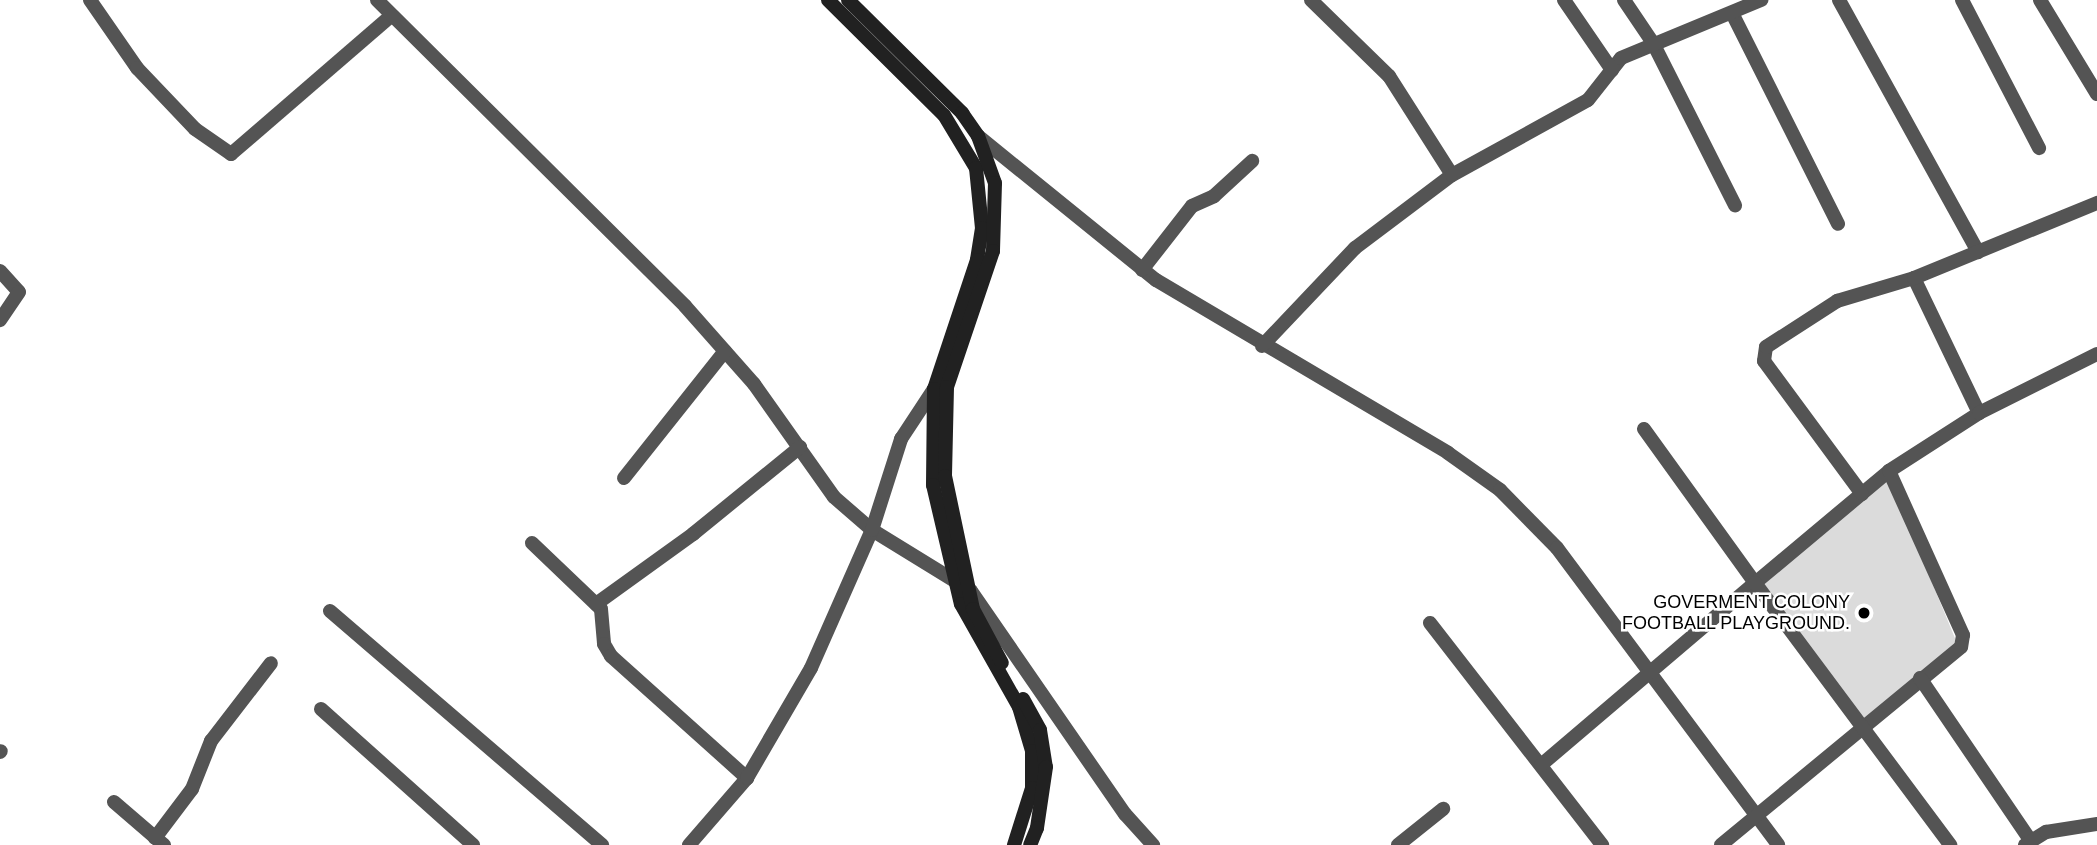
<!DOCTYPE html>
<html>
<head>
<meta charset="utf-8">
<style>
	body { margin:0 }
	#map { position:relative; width:2097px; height:845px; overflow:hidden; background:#fff; font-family:Helvetica,sans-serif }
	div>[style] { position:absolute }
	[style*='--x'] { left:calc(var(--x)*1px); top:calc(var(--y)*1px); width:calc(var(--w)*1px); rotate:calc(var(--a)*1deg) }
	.green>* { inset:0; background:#dbdbdb }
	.street>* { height:14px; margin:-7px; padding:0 7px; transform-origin:7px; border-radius:7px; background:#545454 }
	.secondary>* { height:14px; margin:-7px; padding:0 7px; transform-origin:7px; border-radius:7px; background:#212121 }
	.dots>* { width:19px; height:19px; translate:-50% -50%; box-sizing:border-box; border:4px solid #fff; border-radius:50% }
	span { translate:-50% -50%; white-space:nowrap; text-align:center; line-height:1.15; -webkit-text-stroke:5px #fff; paint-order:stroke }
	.poi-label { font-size:18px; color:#000 }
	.right { translate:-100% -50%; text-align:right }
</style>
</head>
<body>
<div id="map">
	<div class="green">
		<div style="clip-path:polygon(1888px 476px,1957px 643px,1862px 724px,1762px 582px)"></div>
	</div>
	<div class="street">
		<div style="--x:90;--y:0;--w:83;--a:55.3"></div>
		<div style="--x:137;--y:68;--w:84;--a:46.4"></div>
		<div style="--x:195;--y:129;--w:44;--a:34.8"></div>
		<div style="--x:231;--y:154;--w:211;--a:-40.8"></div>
		<div style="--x:377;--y:0;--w:434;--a:44.8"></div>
		<div style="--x:685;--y:306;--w:104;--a:48.5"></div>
		<div style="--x:754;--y:384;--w:138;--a:54.7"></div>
		<div style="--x:834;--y:497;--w:50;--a:41"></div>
		<div style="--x:872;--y:530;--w:116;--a:31.6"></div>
		<div style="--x:971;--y:591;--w:271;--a:55.4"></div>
		<div style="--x:1125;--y:814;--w:42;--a:47.9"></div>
		<div style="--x:1311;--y:0;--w:109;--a:44.3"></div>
		<div style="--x:1389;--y:76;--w:117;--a:57.5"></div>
		<div style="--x:1564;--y:0;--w:85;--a:55.6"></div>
		<div style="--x:1624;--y:0;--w:52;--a:56"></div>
		<div style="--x:1653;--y:43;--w:182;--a:63.2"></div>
		<div style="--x:1839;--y:0;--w:288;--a:61.1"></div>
		<div style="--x:1962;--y:0;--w:167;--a:62.5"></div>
		<div style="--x:2040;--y:0;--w:110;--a:58.8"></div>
		<div style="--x:1732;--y:13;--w:236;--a:63.3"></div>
		<div style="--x:978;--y:136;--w:229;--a:39"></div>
		<div style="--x:1156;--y:280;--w:339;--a:30.6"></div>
		<div style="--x:1448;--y:453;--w:64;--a:35.4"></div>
		<div style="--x:1500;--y:490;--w:81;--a:45.5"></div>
		<div style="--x:1557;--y:548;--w:370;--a:53.3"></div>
		<div style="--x:1142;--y:270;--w:81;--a:-52"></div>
		<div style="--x:1192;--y:206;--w:24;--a:-24"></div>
		<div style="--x:1214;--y:196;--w:52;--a:-42.6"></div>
		<div style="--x:0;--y:271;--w:28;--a:48"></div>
		<div style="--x:19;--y:292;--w:34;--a:124"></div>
		<div style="--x:1914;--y:278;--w:150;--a:64.3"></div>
		<div style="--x:1262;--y:346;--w:135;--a:-46.5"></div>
		<div style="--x:1355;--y:248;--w:121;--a:-37"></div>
		<div style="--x:1452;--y:175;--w:155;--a:-28.9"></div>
		<div style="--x:1588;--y:100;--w:53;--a:-51.8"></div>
		<div style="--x:1621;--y:58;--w:152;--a:-22.5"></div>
		<div style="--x:1644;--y:429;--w:190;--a:54.2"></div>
		<div style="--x:1755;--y:583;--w:175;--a:-39.9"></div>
		<div style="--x:1889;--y:471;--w:180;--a:65.7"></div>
		<div style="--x:1963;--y:635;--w:12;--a:99"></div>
		<div style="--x:1961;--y:647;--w:311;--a:140.5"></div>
		<div style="--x:1889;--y:471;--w:107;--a:-32.8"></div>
		<div style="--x:1979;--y:413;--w:132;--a:-26.6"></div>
		<div style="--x:624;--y:478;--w:162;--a:-51.5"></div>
		<div style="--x:1862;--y:494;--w:165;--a:-126.4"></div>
		<div style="--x:1764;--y:361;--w:14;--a:-82"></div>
		<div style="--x:1766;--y:347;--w:85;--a:-32.9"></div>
		<div style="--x:1837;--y:301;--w:80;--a:-16.6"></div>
		<div style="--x:1914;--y:278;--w:198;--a:-22.3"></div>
		<div style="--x:532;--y:543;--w:95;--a:43.7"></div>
		<div style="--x:601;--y:609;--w:35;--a:85"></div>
		<div style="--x:604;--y:644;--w:14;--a:60"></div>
		<div style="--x:611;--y:656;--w:183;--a:41.9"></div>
		<div style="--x:596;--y:604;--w:120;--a:-35.8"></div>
		<div style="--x:693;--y:534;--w:138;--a:-39.1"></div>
		<div style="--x:330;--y:611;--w:359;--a:40.7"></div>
		<div style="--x:1430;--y:623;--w:281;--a:52.2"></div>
		<div style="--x:1920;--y:678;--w:196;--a:55.8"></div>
		<div style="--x:321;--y:709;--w:204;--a:41.8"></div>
		<div style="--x:0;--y:752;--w:1;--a:-45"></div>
		<div style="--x:1541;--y:765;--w:281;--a:-40.4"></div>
		<div style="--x:1755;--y:583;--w:327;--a:53.3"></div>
		<div style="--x:114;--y:802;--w:66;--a:40.7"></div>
		<div style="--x:155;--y:838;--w:61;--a:-52.9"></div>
		<div style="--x:192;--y:789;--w:52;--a:-68.4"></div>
		<div style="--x:211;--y:741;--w:98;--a:-52.4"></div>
		<div style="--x:689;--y:845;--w:89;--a:-49.1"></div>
		<div style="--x:747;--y:778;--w:127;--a:-59.8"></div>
		<div style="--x:811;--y:668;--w:151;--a:-66.2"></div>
		<div style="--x:872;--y:530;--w:96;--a:-72.3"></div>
		<div style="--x:901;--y:439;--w:60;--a:-56.6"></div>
		<div style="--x:934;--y:389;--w:8;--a:-7"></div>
		<div style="--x:1398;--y:845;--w:58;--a:-38.7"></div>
		<div style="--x:2025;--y:845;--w:25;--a:-32"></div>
		<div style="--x:2046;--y:832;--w:52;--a:-8.9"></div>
	</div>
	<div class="secondary">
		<div style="--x:828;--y:0;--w:163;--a:44.8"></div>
		<div style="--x:944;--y:115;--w:62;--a:58.9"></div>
		<div style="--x:976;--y:168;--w:60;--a:84.3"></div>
		<div style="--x:982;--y:228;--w:32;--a:99"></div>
		<div style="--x:977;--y:260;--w:136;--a:108.4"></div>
		<div style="--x:934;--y:389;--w:96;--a:90.6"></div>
		<div style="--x:933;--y:485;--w:122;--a:76.8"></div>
		<div style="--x:961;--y:604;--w:118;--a:60.6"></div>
		<div style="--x:1019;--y:707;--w:46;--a:73.5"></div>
		<div style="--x:1032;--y:751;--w:37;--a:90"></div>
		<div style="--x:1032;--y:788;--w:60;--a:107.5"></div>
		<div style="--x:848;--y:0;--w:161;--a:44.7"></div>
		<div style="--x:962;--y:113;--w:28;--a:55"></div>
		<div style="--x:978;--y:136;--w:50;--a:70.1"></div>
		<div style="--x:995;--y:183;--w:68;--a:91.7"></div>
		<div style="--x:993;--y:251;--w:144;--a:108.7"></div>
		<div style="--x:947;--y:387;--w:89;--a:91.3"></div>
		<div style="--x:945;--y:476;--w:136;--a:78.1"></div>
		<div style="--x:973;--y:609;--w:61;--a:61.8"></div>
		<div style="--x:1023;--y:699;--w:35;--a:61"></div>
		<div style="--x:1040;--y:730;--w:37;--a:81"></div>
		<div style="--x:1046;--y:767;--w:62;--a:98.4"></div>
		<div style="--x:1037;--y:828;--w:18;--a:112"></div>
	</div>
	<div class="dots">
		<div style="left:1864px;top:613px;background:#000"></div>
	</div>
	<div class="poi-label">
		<span class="right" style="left:1850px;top:613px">GOVERMENT COLONY<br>FOOTBALL PLAYGROUND.</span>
	</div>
</div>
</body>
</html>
